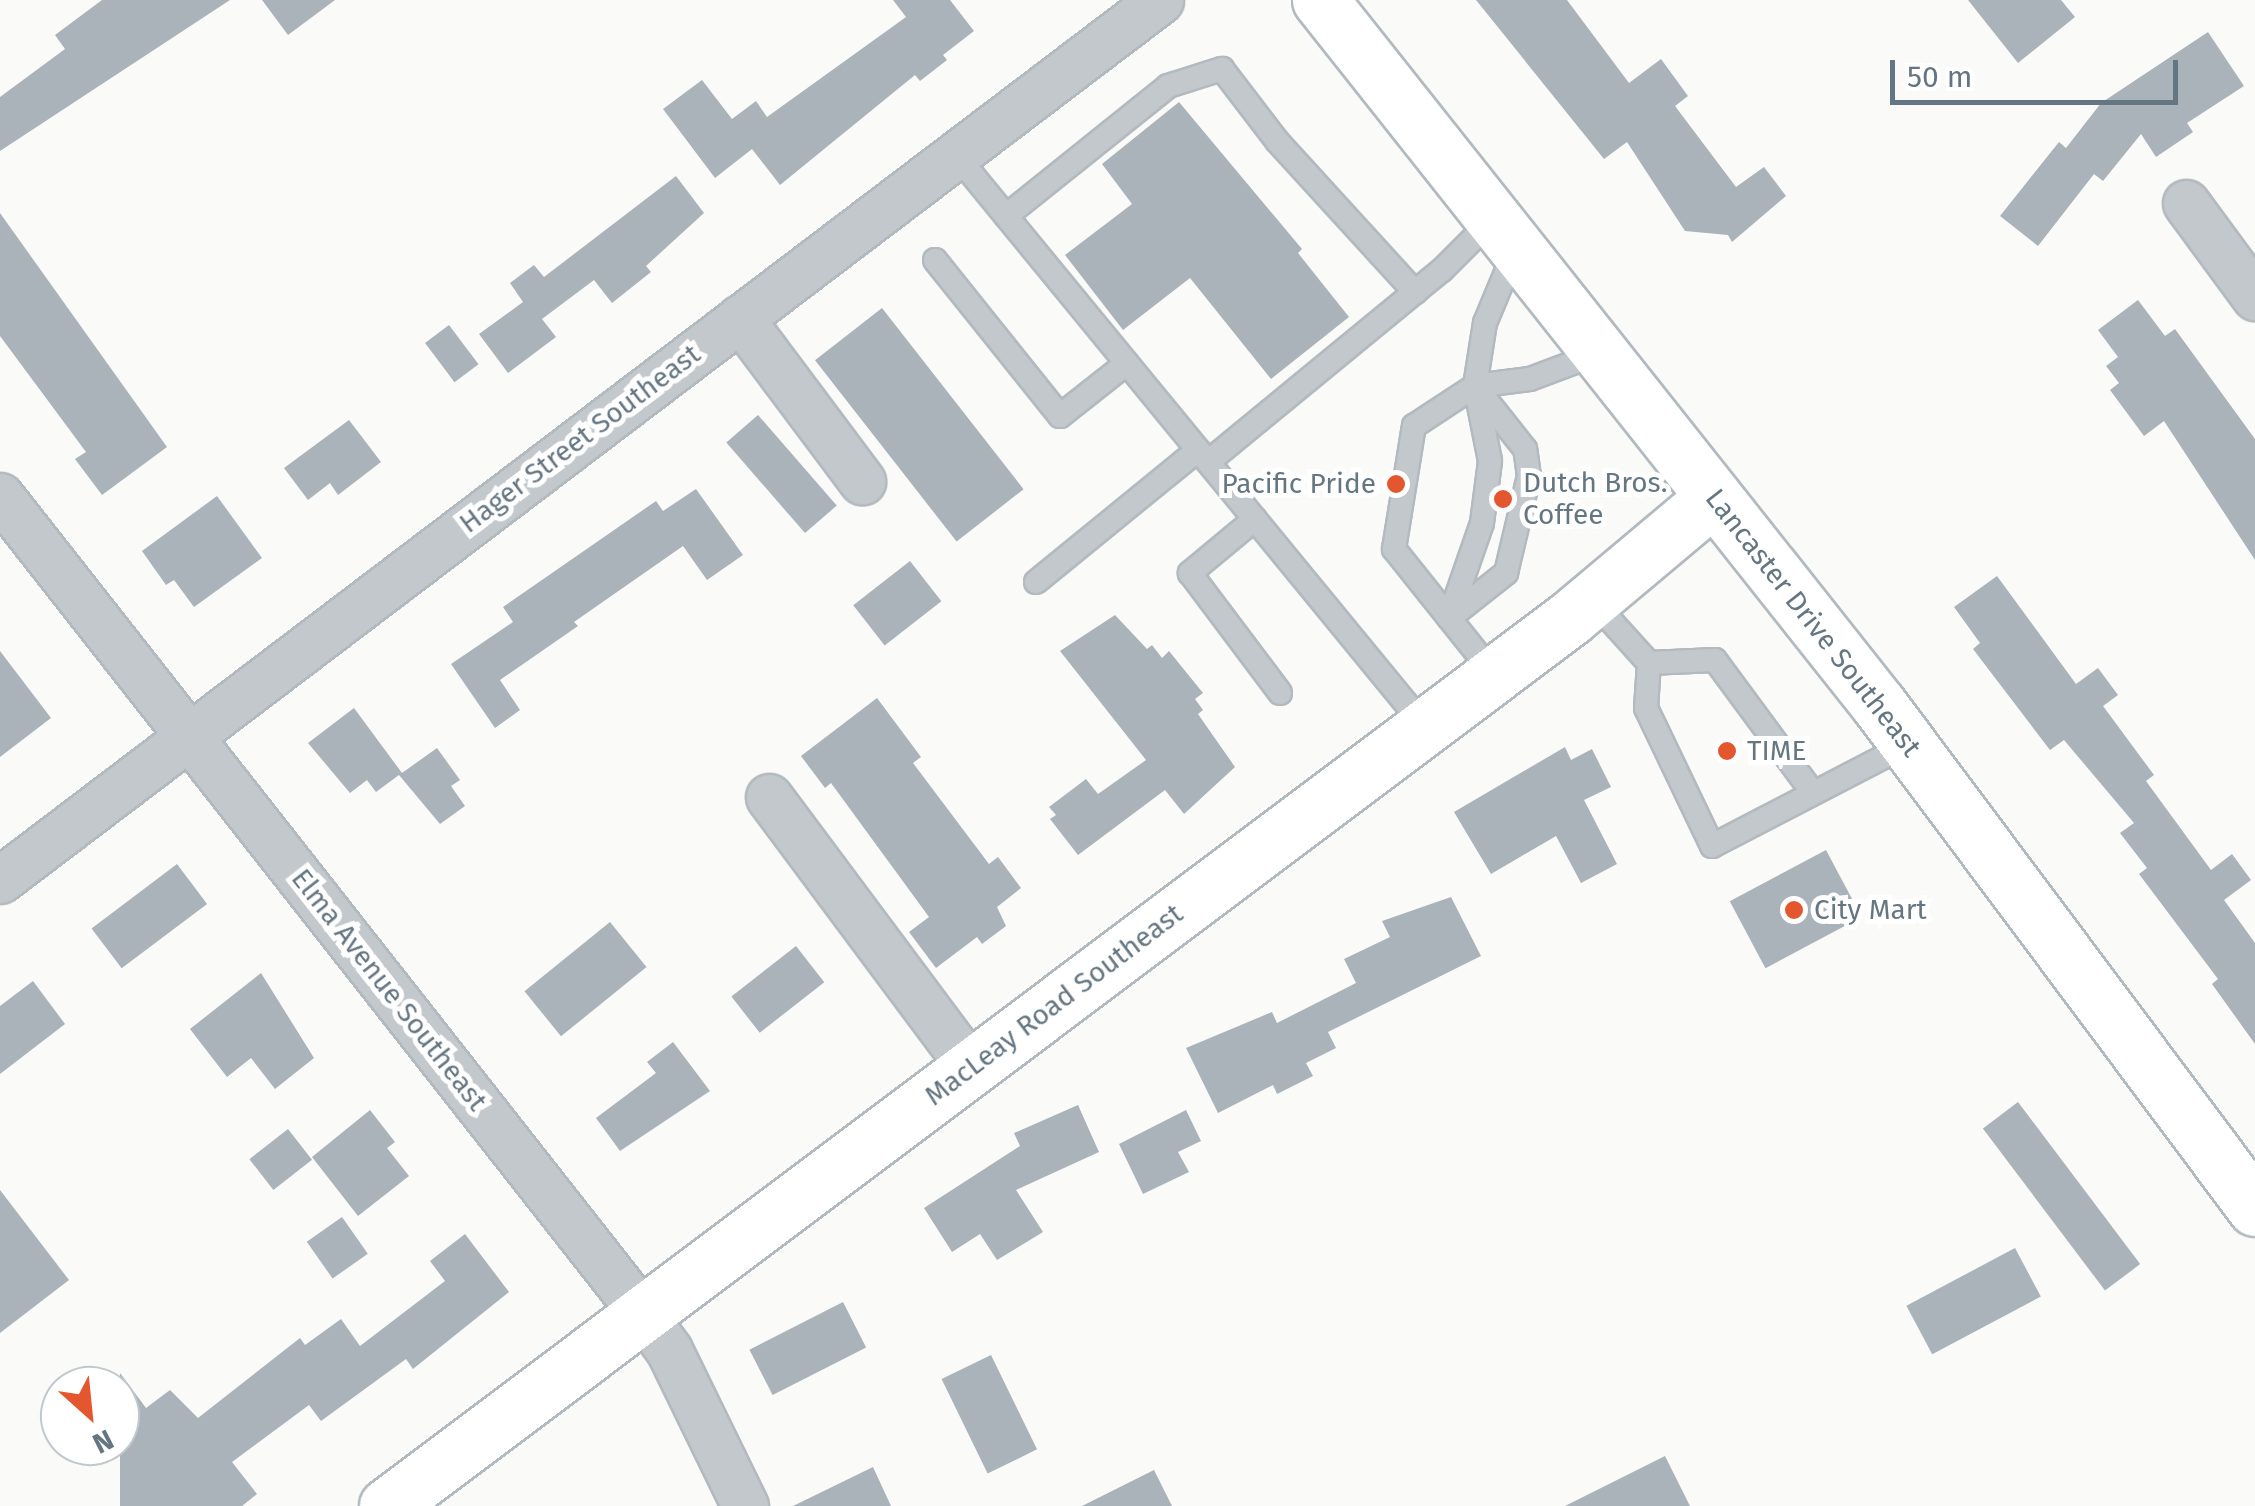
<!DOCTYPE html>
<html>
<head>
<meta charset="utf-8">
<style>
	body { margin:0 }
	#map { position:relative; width:2255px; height:1506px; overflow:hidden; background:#fafaf8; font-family:"Fira Sans",sans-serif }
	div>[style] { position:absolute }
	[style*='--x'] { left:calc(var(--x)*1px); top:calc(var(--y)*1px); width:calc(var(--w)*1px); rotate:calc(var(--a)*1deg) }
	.building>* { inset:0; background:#aab3b9; transform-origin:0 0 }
	.roads { filter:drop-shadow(2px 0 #b3babf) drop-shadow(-2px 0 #b3babf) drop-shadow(0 2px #b3babf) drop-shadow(0 -2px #b3babf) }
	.lane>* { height:22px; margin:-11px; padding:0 11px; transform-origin:11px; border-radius:11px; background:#c3c8cc }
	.street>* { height:45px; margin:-22.5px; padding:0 22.5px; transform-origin:22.5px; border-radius:22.5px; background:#c3c8cc }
	.secondary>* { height:55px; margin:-27.5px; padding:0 27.5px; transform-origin:27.5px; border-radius:27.5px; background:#fff }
	.primary>* { height:55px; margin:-27.5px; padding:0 27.5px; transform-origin:27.5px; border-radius:27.5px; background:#fff }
	.dots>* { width:28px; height:28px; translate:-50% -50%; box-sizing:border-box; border:5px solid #fff; border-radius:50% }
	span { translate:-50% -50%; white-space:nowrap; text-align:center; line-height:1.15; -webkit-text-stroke:10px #fff; paint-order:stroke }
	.street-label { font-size:28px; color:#657683 }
	.poi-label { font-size:28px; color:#657683 }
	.left { translate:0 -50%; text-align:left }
	.right { translate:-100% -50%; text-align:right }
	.north { position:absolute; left:40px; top:1366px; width:100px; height:100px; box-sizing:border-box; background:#fff; border:2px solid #c1c8cd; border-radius:50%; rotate:153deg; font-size:28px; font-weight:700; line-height:40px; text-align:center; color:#657683 }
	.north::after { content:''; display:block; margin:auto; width:35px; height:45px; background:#e4572e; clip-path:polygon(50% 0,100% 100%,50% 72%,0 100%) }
	.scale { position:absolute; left:1890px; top:60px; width:288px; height:45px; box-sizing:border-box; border:5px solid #657683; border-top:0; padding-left:12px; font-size:30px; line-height:35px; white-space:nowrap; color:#657683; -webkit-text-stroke:8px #fff; paint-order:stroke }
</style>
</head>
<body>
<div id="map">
	<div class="building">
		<div style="clip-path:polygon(102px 0,230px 0,0 151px,0 97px,65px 49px,55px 35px)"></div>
		<div style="clip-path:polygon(262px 0,335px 0,288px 35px)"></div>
		<div style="clip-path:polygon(893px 0,950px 0,974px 31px,943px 55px,947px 60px,920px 81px,915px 75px,780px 185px,752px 149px,715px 178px,663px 109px,702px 80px,732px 119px,756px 101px,767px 117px,906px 17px)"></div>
		<div style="clip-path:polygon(1476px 0,1567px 0,1629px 83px,1661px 59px,1688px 96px,1675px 106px,1736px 187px,1764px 167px,1786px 196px,1732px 242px,1728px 235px,1685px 231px,1627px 142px,1604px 159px)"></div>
		<div style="clip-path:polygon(1968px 0,2061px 0,2075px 17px,2018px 63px)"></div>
		<div style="clip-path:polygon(2208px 32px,2244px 86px,2187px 123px,2193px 132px,2156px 157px,2141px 134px,2103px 181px,2094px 174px,2038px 246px,2000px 216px,2059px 142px,2066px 148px,2101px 103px)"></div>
		<div style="clip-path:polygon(1179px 102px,1302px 249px,1298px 253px,1349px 317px,1271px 379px,1190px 278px,1123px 330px,1065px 255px,1132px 204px,1102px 164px)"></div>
		<div style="clip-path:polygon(676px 176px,704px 213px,646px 266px,651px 272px,612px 303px,594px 280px,542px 319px,556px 337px,508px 373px,479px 334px,523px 302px,510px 283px,534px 265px,544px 277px)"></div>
		<div style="clip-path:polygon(0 213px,167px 447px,102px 495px,75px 459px,86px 452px,0 336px)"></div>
		<div style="clip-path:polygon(2138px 300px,2165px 336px,2175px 329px,2255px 439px,2255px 560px,2164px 421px,2144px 436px,2110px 390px,2119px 383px,2106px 366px,2118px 357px,2098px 330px)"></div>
		<div style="left:882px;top:308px;width:230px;height:85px;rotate:52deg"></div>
		<div style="left:449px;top:325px;width:49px;height:30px;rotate:53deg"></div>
		<div style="left:758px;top:415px;width:120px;height:42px;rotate:49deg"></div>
		<div style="clip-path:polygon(349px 420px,381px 462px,338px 495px,330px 483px,308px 500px,284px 468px)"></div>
		<div style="clip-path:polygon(696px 489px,743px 555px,707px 580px,683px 546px,574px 622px,578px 626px,500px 680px,520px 710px,495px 728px,451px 664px,513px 622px,503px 607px,656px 501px,663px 511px)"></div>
		<div style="clip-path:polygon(217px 496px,262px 558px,194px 607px,174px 580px,166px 585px,142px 551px)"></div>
		<div style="left:910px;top:561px;width:51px;height:72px;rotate:52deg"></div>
		<div style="clip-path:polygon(1997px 576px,2076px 684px,2098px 668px,2118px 695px,2103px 706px,2154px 775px,2146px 781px,2211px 870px,2232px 854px,2251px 880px,2224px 900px,2255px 943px,2255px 1044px,2212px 984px,2218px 979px,2139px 874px,2147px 868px,2120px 833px,2134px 823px,2064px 740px,2050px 750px,1973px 649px,1980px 643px,1954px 607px)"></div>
		<div style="clip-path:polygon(1115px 615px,1147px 649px,1152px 645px,1162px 658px,1169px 651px,1203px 693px,1195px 699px,1203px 710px,1198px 714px,1235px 767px,1184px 814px,1165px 790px,1078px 855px,1050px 819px,1056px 815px,1049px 807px,1086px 779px,1098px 794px,1146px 760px,1060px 651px)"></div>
		<div style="clip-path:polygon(0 651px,51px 718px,0 757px)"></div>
		<div style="clip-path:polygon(877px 698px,921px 757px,913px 763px,989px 864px,998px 857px,1021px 888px,997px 907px,1006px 926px,982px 944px,977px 937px,936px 968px,909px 932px,929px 917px,831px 783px,825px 788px,801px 756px)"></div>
		<div style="clip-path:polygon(354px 708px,402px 773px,437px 748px,460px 780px,451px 786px,465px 806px,440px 824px,399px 775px,376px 792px,367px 780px,350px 793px,308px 743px)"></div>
		<div style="clip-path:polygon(1565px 747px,1571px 760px,1592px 749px,1611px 787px,1584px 800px,1617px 864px,1581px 883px,1556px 836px,1491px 874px,1454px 812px)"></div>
		<div style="left:1826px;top:850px;width:76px;height:109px;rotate:62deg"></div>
		<div style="left:177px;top:864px;width:50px;height:107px;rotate:53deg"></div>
		<div style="clip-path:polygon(1451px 897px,1481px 956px,1328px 1032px,1336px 1048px,1306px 1063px,1313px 1076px,1277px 1094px,1273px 1085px,1218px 1113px,1186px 1048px,1272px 1012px,1277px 1023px,1356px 983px,1344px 959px,1390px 937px,1382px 921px)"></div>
		<div style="left:610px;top:922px;width:58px;height:110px;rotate:51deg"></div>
		<div style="left:796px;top:946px;width:46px;height:82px;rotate:52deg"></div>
		<div style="clip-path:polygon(261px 973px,314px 1058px,275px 1089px,251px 1058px,227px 1077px,190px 1029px)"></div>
		<div style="clip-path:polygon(33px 981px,65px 1024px,0 1074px,0 1006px)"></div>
		<div style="clip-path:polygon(673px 1042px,710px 1091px,620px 1151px,596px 1118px,656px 1073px,647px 1062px)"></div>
		<div style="left:2018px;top:1102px;width:203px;height:44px;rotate:53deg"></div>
		<div style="clip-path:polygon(1078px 1105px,1099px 1152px,1016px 1190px,1043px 1232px,997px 1260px,980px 1234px,952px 1252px,924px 1208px,1020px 1146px,1014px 1133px)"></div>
		<div style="clip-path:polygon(370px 1110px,395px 1142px,387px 1148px,409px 1176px,358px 1216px,312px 1157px)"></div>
		<div style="clip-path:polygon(1186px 1110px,1201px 1141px,1178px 1152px,1189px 1172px,1143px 1194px,1119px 1144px)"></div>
		<div style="left:288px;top:1129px;width:39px;height:49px;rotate:52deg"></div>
		<div style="clip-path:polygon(0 1190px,69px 1280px,0 1333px)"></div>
		<div style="left:342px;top:1217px;width:45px;height:43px;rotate:55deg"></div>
		<div style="clip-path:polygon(465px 1234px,509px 1292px,413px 1369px,406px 1359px,321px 1421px,309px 1405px,232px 1462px,257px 1494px,242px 1506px,120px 1506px,120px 1373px,146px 1408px,170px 1390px,198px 1418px,300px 1338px,305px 1345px,341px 1319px,360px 1346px,445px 1281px,430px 1261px)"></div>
		<div style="left:2015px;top:1248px;width:55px;height:123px;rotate:62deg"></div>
		<div style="left:843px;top:1302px;width:51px;height:105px;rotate:63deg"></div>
		<div style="left:991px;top:1355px;width:105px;height:55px;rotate:64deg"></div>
		<div style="clip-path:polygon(1665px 1456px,1690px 1506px,1565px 1506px)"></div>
		<div style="clip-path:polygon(873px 1467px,891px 1506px,793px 1506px)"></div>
		<div style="clip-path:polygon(1154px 1470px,1172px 1506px,1082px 1506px)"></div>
	</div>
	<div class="roads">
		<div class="lane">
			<div style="--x:956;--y:155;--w:735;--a:50.63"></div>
			<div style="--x:1006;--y:216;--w:208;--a:-38.7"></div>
			<div style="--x:1168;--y:86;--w:57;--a:-17.5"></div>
			<div style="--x:1222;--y:69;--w:91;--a:52.6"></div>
			<div style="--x:1277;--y:141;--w:205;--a:47.6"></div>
			<div style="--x:935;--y:260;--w:200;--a:51.3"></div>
			<div style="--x:1060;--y:416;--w:85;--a:-38.3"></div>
			<div style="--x:1475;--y:386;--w:55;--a:-7.3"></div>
			<div style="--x:1530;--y:379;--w:74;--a:-20.6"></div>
			<div style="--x:1208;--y:462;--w:303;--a:-39.4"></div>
			<div style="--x:1442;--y:270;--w:72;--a:-45"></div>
			<div style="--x:1255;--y:519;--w:85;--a:140.3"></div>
			<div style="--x:1190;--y:573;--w:150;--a:53.1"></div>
			<div style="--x:1036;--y:582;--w:209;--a:-39.2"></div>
			<div style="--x:1592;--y:600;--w:85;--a:47.9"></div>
			<div style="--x:1649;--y:663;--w:45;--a:93.8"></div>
			<div style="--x:1646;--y:708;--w:153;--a:64.4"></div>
			<div style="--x:1712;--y:846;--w:222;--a:-27.4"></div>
			<div style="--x:1450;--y:615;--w:97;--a:-70.8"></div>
			<div style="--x:1482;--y:523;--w:63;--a:-82.6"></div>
			<div style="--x:1490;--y:461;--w:72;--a:-101.2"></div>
			<div style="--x:1449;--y:618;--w:73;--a:-38.3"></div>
			<div style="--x:1506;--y:573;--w:100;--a:-76.7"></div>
			<div style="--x:1529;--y:476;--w:27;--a:-98"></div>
			<div style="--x:1525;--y:449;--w:80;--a:-128.4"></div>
			<div style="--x:1649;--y:663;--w:66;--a:-2.6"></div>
			<div style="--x:1715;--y:660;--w:165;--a:53.6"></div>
			<div style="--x:1493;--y:673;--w:159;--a:-128.6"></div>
			<div style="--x:1394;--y:549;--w:125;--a:-80.8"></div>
			<div style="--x:1414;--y:426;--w:73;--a:-33.3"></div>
			<div style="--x:1475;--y:386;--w:64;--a:-81"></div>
			<div style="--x:1485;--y:323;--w:78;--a:-67.4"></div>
		</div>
		<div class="street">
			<div style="--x:2186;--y:203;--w:117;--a:53.7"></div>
			<div style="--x:740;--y:318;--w:204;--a:53.2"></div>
			<div style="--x:0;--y:496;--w:1039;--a:51.84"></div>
			<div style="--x:642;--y:1313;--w:46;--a:53.9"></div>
			<div style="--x:669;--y:1350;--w:174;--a:64"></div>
			<div style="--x:769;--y:797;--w:337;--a:53.3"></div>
			<div style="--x:0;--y:880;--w:1456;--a:-37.18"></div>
		</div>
		<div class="secondary">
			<div style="--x:387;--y:1506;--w:1479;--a:-36.89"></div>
			<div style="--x:1570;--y:618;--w:188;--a:-40"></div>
		</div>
		<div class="primary">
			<div style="--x:1320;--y:0;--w:900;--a:51.59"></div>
			<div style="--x:1879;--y:705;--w:628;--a:53.22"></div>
		</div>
	</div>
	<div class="dots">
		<div style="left:1396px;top:484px;background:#e4572e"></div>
		<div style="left:1503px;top:499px;background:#e4572e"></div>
		<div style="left:1727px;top:751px;background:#e4572e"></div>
		<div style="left:1794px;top:910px;background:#e4572e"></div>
	</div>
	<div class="street-label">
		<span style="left:580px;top:439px;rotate:-37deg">Hager Street Southeast</span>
		<span style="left:1813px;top:623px;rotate:52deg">Lancaster Drive Southeast</span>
		<span style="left:389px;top:990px;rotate:52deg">Elma Avenue Southeast</span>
		<span style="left:1054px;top:1005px;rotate:-37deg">MacLeay Road Southeast</span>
	</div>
	<div class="poi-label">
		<span class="left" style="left:1523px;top:499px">Dutch Bros.<br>Coffee</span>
		<span class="right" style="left:1376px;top:484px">Pacific Pride</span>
		<span class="left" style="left:1747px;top:751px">TIME</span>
		<span class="left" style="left:1814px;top:910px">City Mart</span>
	</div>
	<div class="north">N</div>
	<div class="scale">50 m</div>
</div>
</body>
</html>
